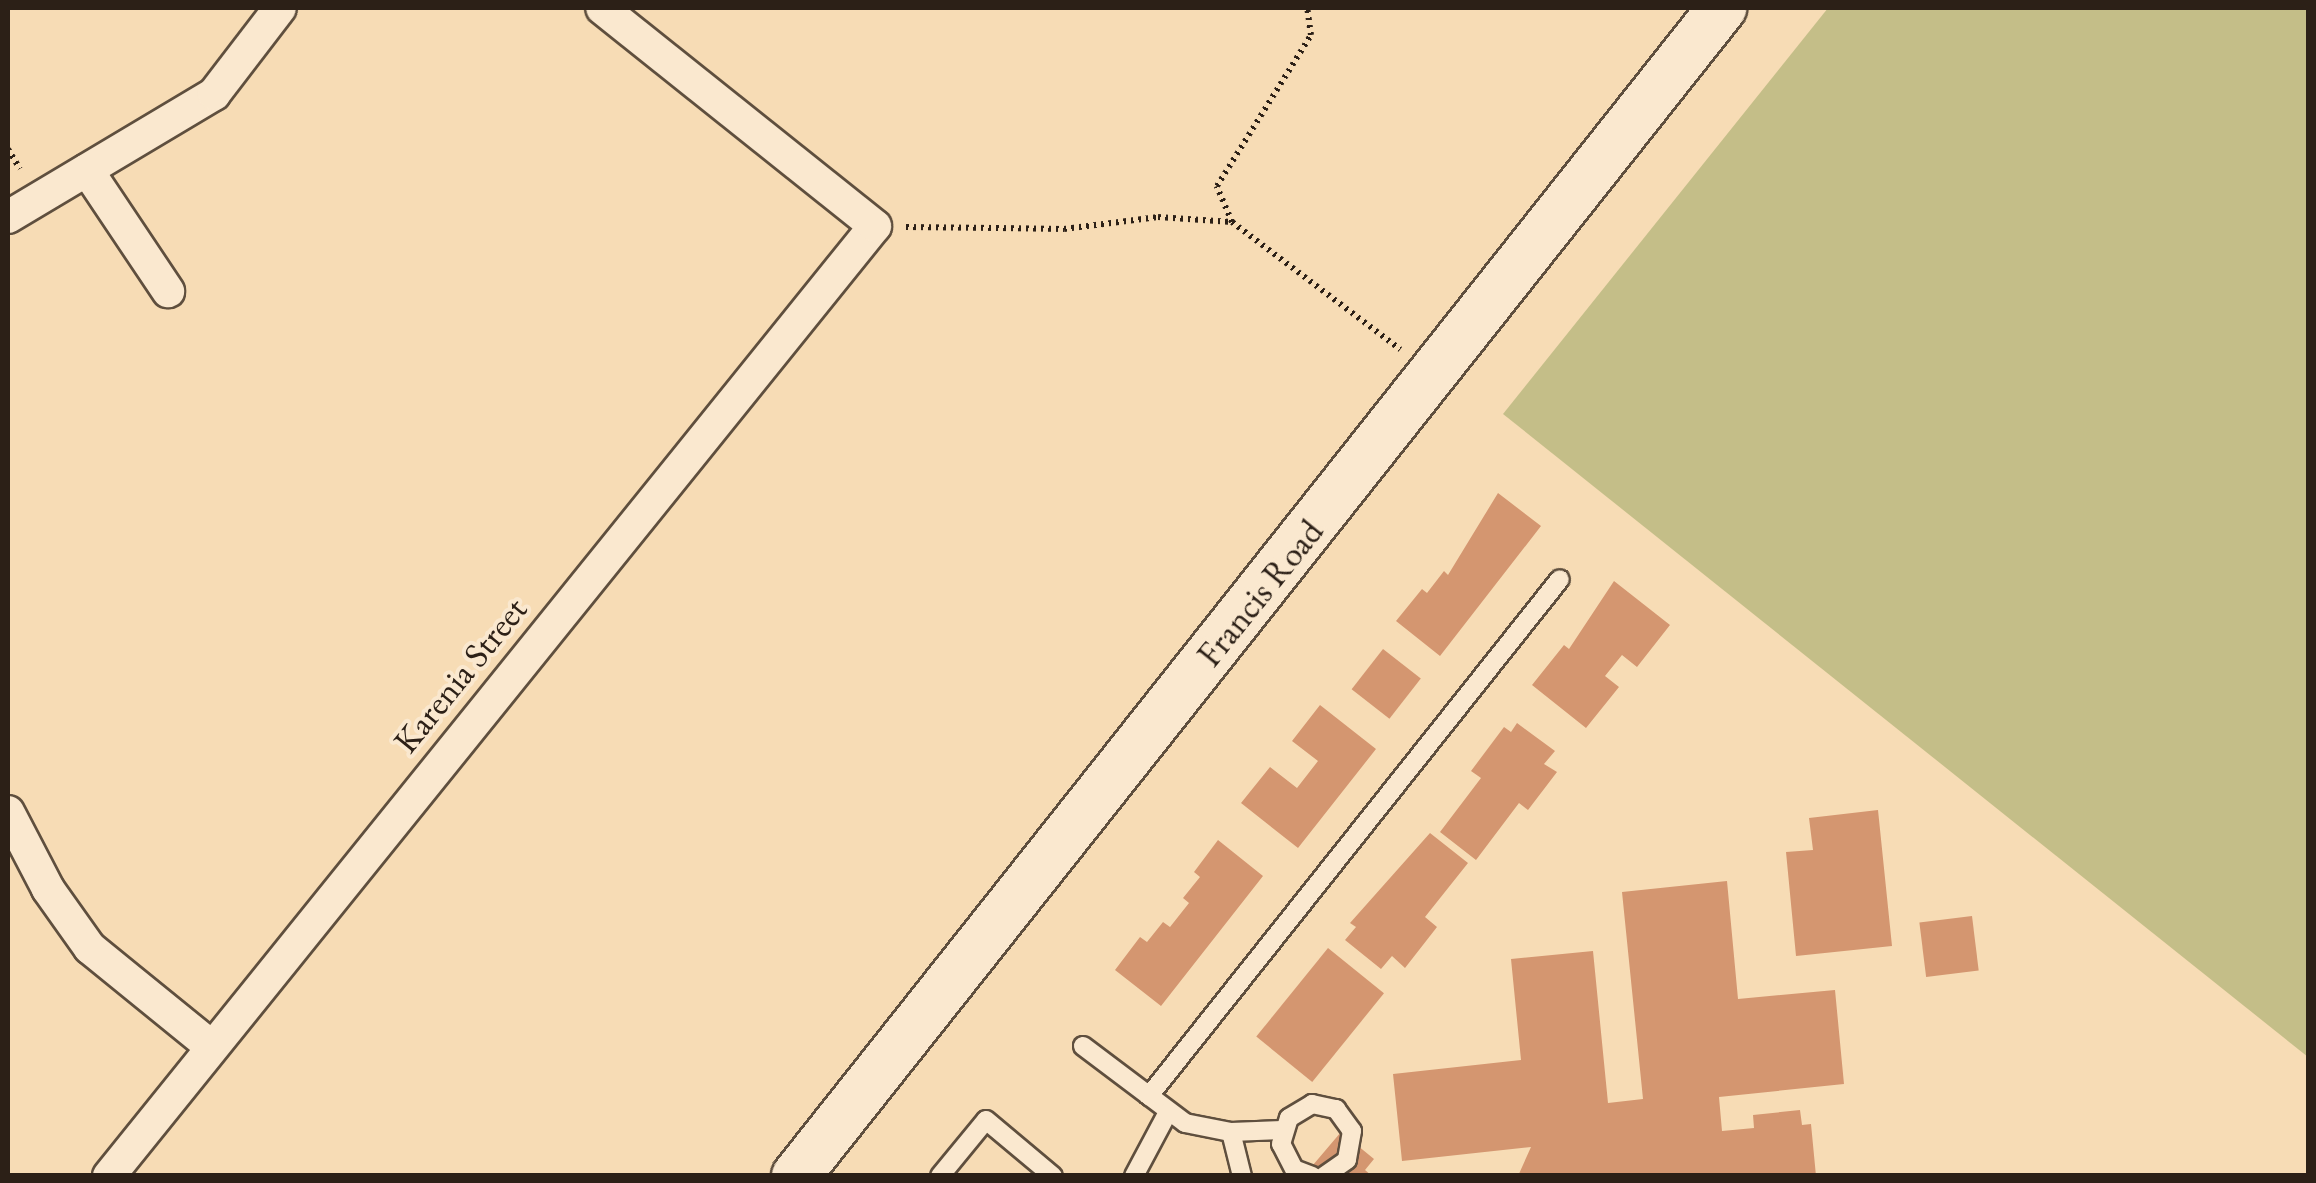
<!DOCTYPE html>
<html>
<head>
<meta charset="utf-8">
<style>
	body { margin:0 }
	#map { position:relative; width:2316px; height:1183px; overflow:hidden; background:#f7dcb5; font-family:"EB Garamond",serif }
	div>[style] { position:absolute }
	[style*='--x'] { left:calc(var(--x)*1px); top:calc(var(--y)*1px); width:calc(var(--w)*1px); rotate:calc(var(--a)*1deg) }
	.green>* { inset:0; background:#c4be88 }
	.building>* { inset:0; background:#d49670; transform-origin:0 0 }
	.path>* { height:6px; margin-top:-3px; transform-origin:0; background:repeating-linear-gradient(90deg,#2c2017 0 2.5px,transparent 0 7.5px) }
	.roads { filter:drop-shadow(2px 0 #5f4f3e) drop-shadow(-2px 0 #5f4f3e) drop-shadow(0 2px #5f4f3e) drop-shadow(0 -2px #5f4f3e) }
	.service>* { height:18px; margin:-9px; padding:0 9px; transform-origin:9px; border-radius:9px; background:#fae8cf }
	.minor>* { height:32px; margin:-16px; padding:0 16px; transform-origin:16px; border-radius:16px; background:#fae8cf }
	.secondary>* { height:48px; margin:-24px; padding:0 24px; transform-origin:24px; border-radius:24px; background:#fae8cf }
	span { translate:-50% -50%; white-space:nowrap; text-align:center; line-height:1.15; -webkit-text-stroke:8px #fae8cf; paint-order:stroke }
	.street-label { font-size:35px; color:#2c2017 }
	.frame { position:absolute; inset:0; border:10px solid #2c2017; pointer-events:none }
</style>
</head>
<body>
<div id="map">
	<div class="green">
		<div style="clip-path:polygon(1828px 8px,2308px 8px,2308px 1057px,1503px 414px)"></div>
	</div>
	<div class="building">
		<div style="clip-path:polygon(1498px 493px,1541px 526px,1440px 656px,1396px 621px,1422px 589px,1427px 593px,1444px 571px,1448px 575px)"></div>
		<div style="clip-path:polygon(1614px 581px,1670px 625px,1637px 667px,1622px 655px,1605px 676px,1619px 687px,1586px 728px,1532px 685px,1564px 645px,1569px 649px)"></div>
		<div style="left:1383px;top:649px;width:48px;height:51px;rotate:38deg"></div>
		<div style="clip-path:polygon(1320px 705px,1376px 749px,1298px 848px,1241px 803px,1270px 767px,1297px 788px,1318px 761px,1292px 741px)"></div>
		<div style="clip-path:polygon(1517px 723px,1555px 751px,1544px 764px,1557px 772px,1528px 810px,1519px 803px,1476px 860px,1440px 832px,1481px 778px,1471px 771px,1504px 727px,1511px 732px)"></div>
		<div style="clip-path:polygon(1878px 810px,1892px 946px,1796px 956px,1786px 852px,1813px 850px,1809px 818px)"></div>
		<div style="clip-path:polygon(1430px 833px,1468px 863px,1425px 917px,1437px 927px,1405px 968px,1392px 956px,1381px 969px,1345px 940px,1356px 927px,1350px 923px)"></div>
		<div style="clip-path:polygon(1218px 840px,1263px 876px,1161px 1006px,1115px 970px,1140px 937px,1147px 942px,1163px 922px,1170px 927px,1189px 903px,1183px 898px,1200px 877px,1194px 872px)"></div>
		<div style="clip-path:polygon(1727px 881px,1738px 999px,1835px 990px,1844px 1084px,1719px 1097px,1722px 1131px,1754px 1128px,1753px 1115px,1800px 1110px,1802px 1125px,1811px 1124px,1816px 1176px,1518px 1176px,1531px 1147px,1402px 1161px,1393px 1074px,1521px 1060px,1511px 959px,1593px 951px,1608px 1103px,1643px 1099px,1622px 892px)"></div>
		<div style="left:1972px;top:916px;width:55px;height:53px;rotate:83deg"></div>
		<div style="left:1328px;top:948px;width:72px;height:114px;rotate:39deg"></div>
		<div style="clip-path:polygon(1341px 1132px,1374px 1159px,1365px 1170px,1372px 1176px,1327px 1176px,1313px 1165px)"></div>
	</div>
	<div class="path">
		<div style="--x:8;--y:149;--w:23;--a:59"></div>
		<div style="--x:1232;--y:222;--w:39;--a:-113"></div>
		<div style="--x:1217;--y:186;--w:178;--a:-58.1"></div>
		<div style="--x:1311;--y:35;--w:27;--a:-98"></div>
		<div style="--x:906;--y:227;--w:158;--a:0.7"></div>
		<div style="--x:1064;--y:229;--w:95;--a:-7.3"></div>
		<div style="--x:1158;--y:217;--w:74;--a:3.9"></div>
		<div style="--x:1232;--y:222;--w:211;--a:37.1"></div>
	</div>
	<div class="roads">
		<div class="service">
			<div style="--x:1083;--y:1046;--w:128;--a:37"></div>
			<div style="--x:1185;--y:1123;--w:47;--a:11.1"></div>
			<div style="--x:1231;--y:1132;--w:51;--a:-2.2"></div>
			<div style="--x:1149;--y:1096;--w:660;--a:-51.52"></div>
			<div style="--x:1231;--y:1132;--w:45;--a:76"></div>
			<div style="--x:940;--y:1176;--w:72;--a:-50.6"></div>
			<div style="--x:986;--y:1120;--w:87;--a:39.9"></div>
			<div style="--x:1134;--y:1176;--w:72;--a:-62"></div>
			<div style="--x:1312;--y:1176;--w:19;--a:-159"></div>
			<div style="--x:1294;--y:1169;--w:28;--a:-117"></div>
			<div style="--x:1281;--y:1144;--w:27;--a:-73"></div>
			<div style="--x:1289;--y:1118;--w:27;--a:-31"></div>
			<div style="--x:1312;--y:1104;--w:25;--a:12"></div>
			<div style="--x:1336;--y:1109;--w:27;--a:54"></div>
			<div style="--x:1352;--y:1131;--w:29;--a:100"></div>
			<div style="--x:1347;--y:1160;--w:28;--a:145"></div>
		</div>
		<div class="minor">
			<div style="--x:87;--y:170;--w:146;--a:56.2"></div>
			<div style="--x:8;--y:217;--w:240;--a:-30.8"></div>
			<div style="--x:214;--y:94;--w:108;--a:-52.5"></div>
			<div style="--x:8;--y:812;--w:87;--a:62.5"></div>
			<div style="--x:48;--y:889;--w:72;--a:54.6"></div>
			<div style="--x:90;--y:948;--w:157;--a:39.1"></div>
			<div style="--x:109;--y:1176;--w:1220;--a:-51.12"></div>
			<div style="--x:875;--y:226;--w:349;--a:-141.4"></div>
		</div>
		<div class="secondary">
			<div style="--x:796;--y:1176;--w:1491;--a:-51.59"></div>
		</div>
	</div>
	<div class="street-label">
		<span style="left:1260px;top:593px;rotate:-51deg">Francis Road</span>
		<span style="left:460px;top:675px;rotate:-51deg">Karenia Street</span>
	</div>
	<div class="frame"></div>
</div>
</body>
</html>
